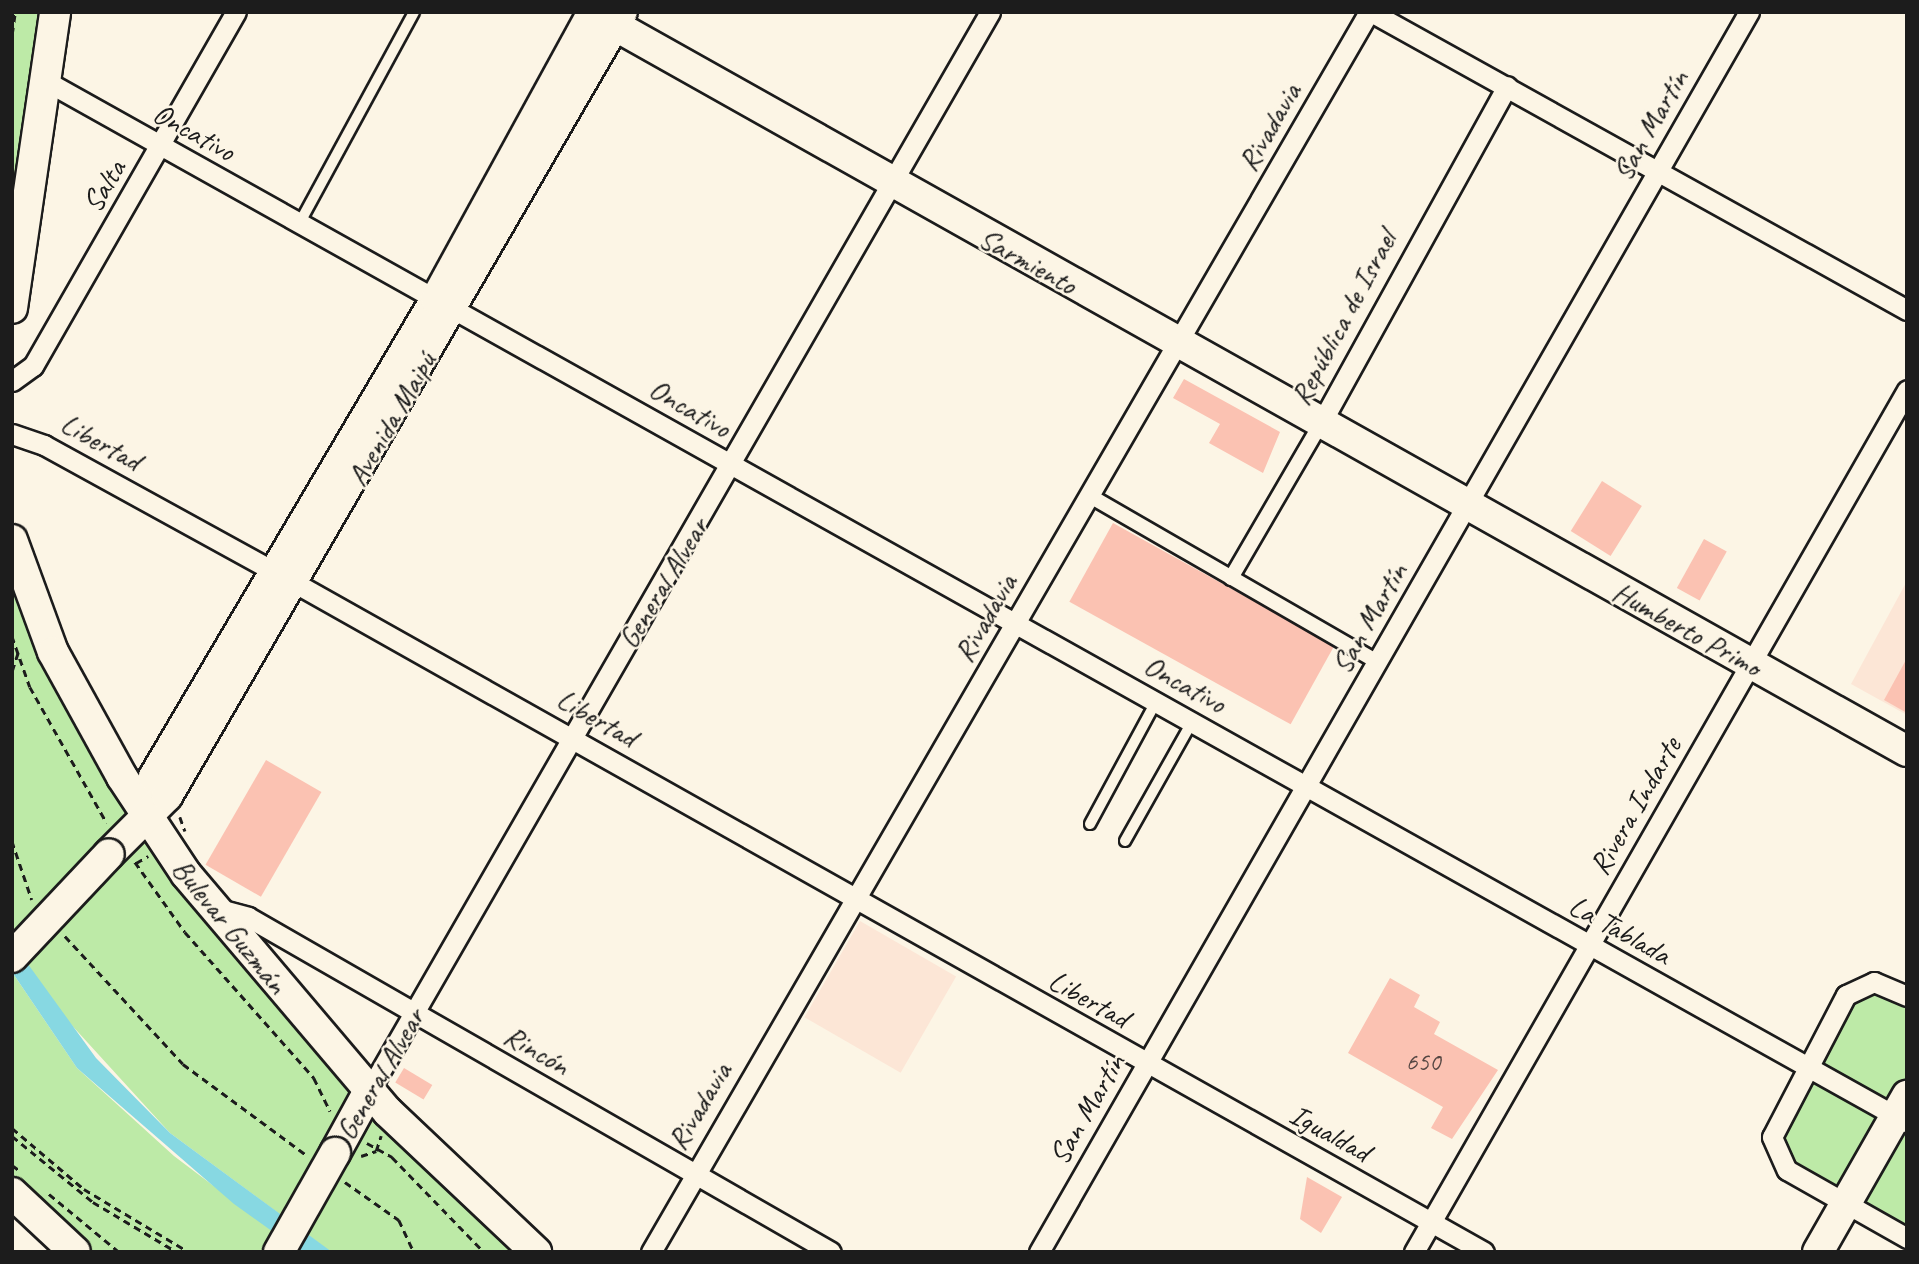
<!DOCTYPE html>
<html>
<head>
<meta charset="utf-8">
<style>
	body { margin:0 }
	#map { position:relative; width:1919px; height:1264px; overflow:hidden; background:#fcf5e5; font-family:Caveat,sans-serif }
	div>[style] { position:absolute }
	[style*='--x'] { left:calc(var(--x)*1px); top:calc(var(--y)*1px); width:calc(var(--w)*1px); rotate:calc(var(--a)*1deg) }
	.built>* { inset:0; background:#fce6d6; transform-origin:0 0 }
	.green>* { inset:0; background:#bdeaa7 }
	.water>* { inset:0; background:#87d8e2 }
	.building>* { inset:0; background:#fbc2b2; transform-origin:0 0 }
	.path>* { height:2.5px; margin-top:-1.25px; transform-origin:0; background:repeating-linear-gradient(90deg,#1c1c1c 0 7px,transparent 0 12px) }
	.roads { filter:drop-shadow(2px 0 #1c1c1c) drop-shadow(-2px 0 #1c1c1c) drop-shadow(0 2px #1c1c1c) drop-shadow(0 -2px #1c1c1c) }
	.service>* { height:10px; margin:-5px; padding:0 5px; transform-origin:5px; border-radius:5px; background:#fcf5e5 }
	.pedestrian>* { height:14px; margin:-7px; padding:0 7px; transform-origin:7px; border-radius:7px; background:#fcf5e5 }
	.minor>* { height:19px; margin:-9.5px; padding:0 9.5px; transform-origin:9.5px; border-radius:9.5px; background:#fcf5e5 }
	.primary>* { height:30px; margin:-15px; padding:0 15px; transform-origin:15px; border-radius:15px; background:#fcf5e5 }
	.bridges { filter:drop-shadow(2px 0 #1c1c1c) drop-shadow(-2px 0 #1c1c1c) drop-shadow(0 2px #1c1c1c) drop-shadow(0 -2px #1c1c1c) }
	.primary-bridge>* { height:30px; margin:-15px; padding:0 15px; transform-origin:15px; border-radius:15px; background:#fcf5e5 }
	span { translate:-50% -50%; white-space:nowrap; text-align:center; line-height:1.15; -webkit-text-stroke:5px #fcf5e5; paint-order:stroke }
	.number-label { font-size:26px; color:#544642 }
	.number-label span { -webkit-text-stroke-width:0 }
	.street-label { font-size:30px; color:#1c1c1c }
	.frame { position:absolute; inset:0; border:14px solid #1c1c1c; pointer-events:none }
</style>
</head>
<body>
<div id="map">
	<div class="built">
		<div style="clip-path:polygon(1907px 581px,1907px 715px,1851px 684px)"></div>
		<div style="left:860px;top:921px;width:111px;height:111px;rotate:30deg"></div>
	</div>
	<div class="green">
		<div style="clip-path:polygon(12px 12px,55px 12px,12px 308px)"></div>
		<div style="clip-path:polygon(12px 540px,18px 562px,186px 874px,536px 1252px,331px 1252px,170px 1133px,47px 998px,12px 942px)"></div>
		<div style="clip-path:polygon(12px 972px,77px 1068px,174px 1156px,301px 1252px,75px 1252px,12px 1193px)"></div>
		<div style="clip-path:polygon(1855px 988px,1907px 996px,1907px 1238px,1787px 1170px,1774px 1124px)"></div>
	</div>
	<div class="water">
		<div style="clip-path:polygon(12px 942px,96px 1058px,170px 1133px,332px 1252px,301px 1252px,234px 1204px,77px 1068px,12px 972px)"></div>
	</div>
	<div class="building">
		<div style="clip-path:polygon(1184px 379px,1280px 432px,1263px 473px,1209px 443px,1220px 424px,1173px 398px)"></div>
		<div style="left:1602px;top:481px;width:47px;height:59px;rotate:32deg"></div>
		<div style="left:1113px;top:523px;width:253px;height:90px;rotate:29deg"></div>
		<div style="left:1704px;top:539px;width:26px;height:56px;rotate:29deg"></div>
		<div style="clip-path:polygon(1907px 658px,1907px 713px,1884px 700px)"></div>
		<div style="left:266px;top:760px;width:64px;height:121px;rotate:30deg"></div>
		<div style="clip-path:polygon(1390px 978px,1420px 995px,1414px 1007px,1440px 1022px,1434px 1034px,1498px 1070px,1452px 1139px,1431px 1128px,1443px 1107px,1348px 1053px)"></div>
		<div style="left:404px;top:1068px;width:33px;height:17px;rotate:31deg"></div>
		<div style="clip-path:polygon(1307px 1177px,1342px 1197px,1321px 1233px,1300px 1219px)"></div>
	</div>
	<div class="path">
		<div style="--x:12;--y:34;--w:22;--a:-82"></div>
		<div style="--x:12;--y:636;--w:54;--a:70.6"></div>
		<div style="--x:30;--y:687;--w:156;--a:60.5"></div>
		<div style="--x:12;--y:671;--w:20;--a:-72"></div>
		<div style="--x:180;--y:817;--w:15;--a:70"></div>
		<div style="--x:12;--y:841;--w:62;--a:71.3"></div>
		<div style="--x:135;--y:862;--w:86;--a:54.5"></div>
		<div style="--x:185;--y:932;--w:195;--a:48.5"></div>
		<div style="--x:314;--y:1078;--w:37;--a:64"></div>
		<div style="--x:136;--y:863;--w:14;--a:-30"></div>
		<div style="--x:65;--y:936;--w:174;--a:47.3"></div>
		<div style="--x:183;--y:1064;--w:155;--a:36.4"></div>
		<div style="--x:12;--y:1128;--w:94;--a:40.3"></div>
		<div style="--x:84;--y:1189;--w:122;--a:31"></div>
		<div style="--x:12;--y:1136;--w:104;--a:39.2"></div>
		<div style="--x:93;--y:1202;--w:98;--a:30.8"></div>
		<div style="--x:367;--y:1143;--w:29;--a:29"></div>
		<div style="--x:392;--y:1157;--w:132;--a:45.9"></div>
		<div style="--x:361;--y:1156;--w:16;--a:-18"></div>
		<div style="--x:376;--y:1151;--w:16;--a:-72"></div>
		<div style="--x:12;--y:1165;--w:9;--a:36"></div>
		<div style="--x:345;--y:1182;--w:66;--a:35.1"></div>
		<div style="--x:399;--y:1220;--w:35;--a:65"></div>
		<div style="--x:49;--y:1194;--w:91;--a:39.6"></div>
	</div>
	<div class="roads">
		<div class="service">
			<div style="--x:299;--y:224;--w:241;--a:-61.5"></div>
			<div style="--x:1090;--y:824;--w:139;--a:-61.6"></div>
			<div style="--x:1125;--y:841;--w:137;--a:-60.6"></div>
		</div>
		<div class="pedestrian">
			<div style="--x:1090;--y:496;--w:332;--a:30"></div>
			<div style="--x:1231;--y:578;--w:177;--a:-59.8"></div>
		</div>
		<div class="minor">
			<div style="--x:1371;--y:12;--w:613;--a:29.07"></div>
			<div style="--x:44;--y:80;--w:2134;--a:29.23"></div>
			<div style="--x:12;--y:381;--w:26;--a:-36"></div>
			<div style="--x:33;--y:366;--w:408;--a:-60.2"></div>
			<div style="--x:1320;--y:425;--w:387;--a:-61.1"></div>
			<div style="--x:12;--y:434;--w:34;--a:19"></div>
			<div style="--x:44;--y:445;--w:286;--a:28.8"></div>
			<div style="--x:295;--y:583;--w:1364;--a:29.36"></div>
			<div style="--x:215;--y:908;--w:34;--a:15"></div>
			<div style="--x:248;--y:917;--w:672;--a:29.88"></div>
			<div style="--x:1907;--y:996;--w:36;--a:-157"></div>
			<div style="--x:1874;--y:982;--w:31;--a:155"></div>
			<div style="--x:1846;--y:995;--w:160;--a:117.5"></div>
			<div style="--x:1772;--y:1137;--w:36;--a:66"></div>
			<div style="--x:1787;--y:1170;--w:138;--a:29.5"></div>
			<div style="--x:369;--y:1091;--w:1245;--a:-60.08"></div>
			<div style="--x:651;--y:1252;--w:1433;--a:-59.93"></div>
			<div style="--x:1039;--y:1252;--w:1429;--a:-60.21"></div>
			<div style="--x:1414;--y:1252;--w:993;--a:-60.23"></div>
		</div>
		<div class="primary">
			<div style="--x:591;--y:12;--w:1509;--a:29.32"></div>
			<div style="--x:12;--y:308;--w:299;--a:-81.7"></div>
			<div style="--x:12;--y:540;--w:119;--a:69.9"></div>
			<div style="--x:53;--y:652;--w:143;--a:61.1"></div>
			<div style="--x:122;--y:777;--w:116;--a:56.6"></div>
			<div style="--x:186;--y:874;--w:312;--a:49.7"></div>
			<div style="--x:388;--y:1112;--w:204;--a:43.4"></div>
			<div style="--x:146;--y:815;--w:39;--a:-78"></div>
			<div style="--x:154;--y:777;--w:555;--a:-59.46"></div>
			<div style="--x:436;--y:299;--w:327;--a:-61.3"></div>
			<div style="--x:109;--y:854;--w:82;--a:-45"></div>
			<div style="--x:167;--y:796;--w:906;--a:-59.87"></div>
			<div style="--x:335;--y:1153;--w:71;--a:-61.3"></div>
			<div style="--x:12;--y:1193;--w:86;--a:43.1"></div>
			<div style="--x:1818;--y:1252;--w:180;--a:-60.3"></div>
		</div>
	</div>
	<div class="bridges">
		<div class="primary-bridge">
			<div style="--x:12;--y:957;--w:141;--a:-46.7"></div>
			<div style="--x:279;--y:1252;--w:114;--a:-60.5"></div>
		</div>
	</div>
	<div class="number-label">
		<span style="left:1423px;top:1062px">650</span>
	</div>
	<div class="street-label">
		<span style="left:1650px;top:125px;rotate:-60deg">San Martín</span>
		<span style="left:1269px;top:127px;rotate:-60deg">Rivadavia</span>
		<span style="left:194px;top:132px;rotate:29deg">Oncativo</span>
		<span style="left:104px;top:186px;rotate:-59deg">Salta</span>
		<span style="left:1028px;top:261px;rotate:29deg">Sarmiento</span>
		<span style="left:1343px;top:318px;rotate:-62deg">República de Israel</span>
		<span style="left:690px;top:408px;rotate:30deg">Oncativo</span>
		<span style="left:391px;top:419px;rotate:-60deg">Avenida Maipú</span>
		<span style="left:101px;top:442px;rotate:29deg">Libertad</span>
		<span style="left:663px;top:583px;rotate:-59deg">General Alvear</span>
		<span style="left:985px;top:618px;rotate:-60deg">Rivadavia</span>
		<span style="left:1369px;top:618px;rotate:-60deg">San Martín</span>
		<span style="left:1687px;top:629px;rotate:29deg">Humberto Primo</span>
		<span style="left:1185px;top:684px;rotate:29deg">Oncativo</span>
		<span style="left:597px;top:718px;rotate:30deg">Libertad</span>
		<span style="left:1635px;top:806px;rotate:-60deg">Rivera Indarte</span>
		<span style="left:230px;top:926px;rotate:51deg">Bulevar Guzmán</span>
		<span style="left:1620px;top:930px;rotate:29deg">La Tablada</span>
		<span style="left:1089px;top:999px;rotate:29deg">Libertad</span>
		<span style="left:537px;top:1050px;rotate:30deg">Rincón</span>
		<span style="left:380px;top:1074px;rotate:-60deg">General Alvear</span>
		<span style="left:699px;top:1106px;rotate:-59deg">Rivadavia</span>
		<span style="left:1087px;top:1109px;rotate:-60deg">San Martín</span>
		<span style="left:1330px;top:1133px;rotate:29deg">Igualdad</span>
	</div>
	<div class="frame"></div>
</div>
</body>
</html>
